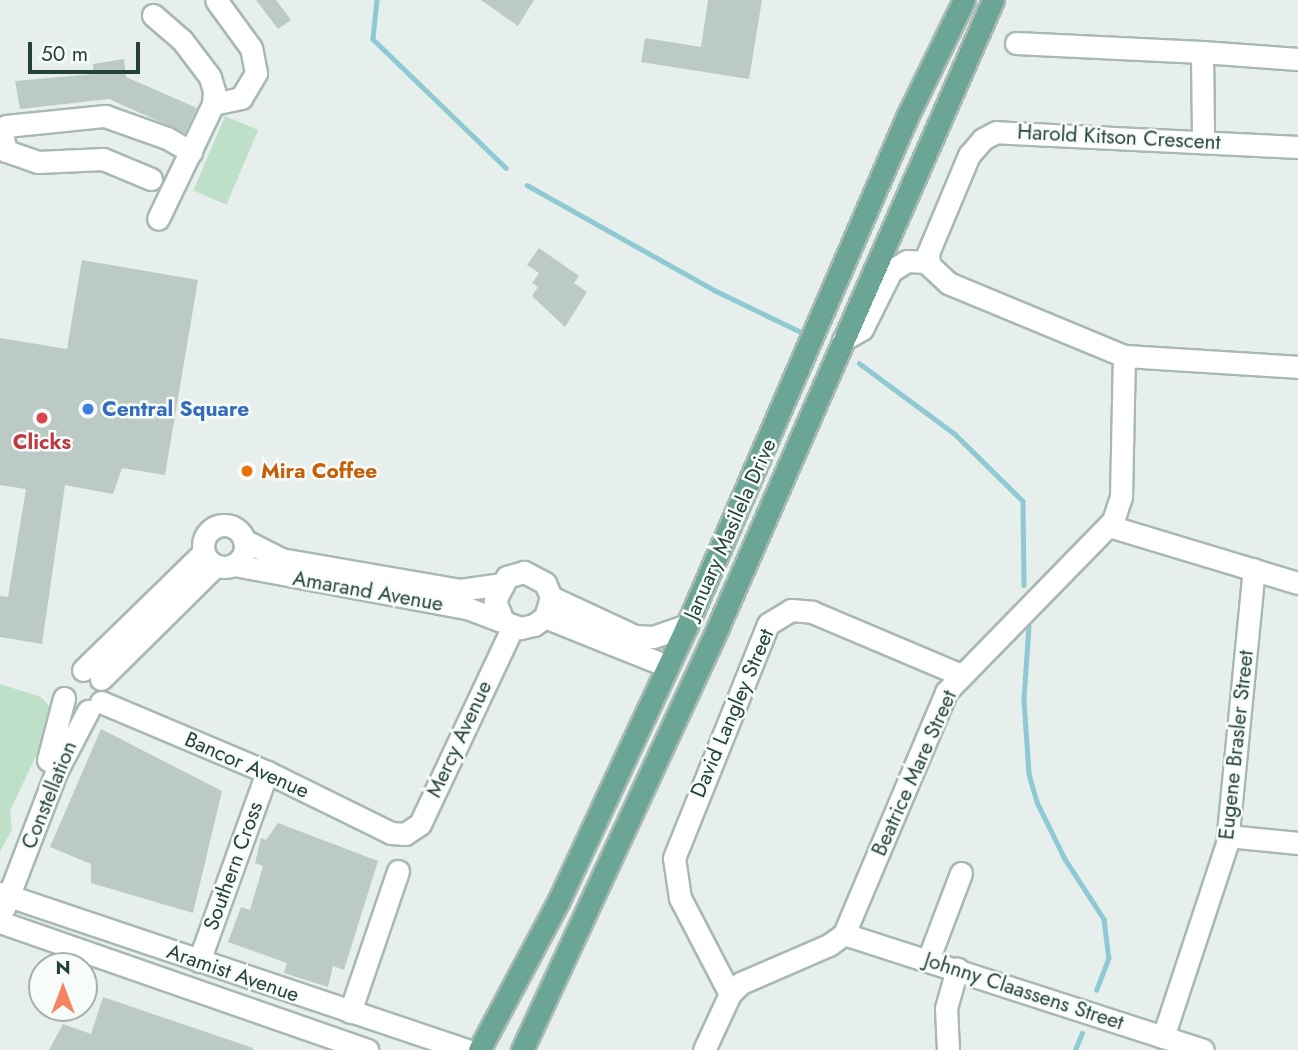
<!DOCTYPE html>
<html>
<head>
<meta charset="utf-8">
<style>
	body { margin:0 }
	#map { position:relative; width:1298px; height:1050px; overflow:hidden; background:#e6efeb; font-family:Jost,sans-serif }
	div>[style] { position:absolute }
	[style*='--x'] { left:calc(var(--x)*1px); top:calc(var(--y)*1px); width:calc(var(--w)*1px); rotate:calc(var(--a)*1deg) }
	.green>* { inset:0; background:#bfe0c8; transform-origin:0 0 }
	.stream>* { height:4.5px; margin:-2.25px; padding:0 2.25px; transform-origin:2.25px; border-radius:2.25px; background:#8ec9d4 }
	.building>* { inset:0; background:#bbcac4 }
	.roads { filter:drop-shadow(2px 0 #a8b8b2) drop-shadow(-2px 0 #a8b8b2) drop-shadow(0 2px #a8b8b2) drop-shadow(0 -2px #a8b8b2) }
	.minor>* { height:21px; margin:-10.5px; padding:0 10.5px; transform-origin:10.5px; border-radius:10.5px; background:#fff }
	.minor>.ring { margin:-10.5px; padding:0; box-sizing:content-box; background:none; border:21px solid #fff; border-radius:50% }
	.major>* { height:21px; margin:-10.5px; padding:0 10.5px; transform-origin:10.5px; border-radius:10.5px; background:#6aa596 }
	.dots>* { width:19px; height:19px; translate:-50% -50%; box-sizing:border-box; border:4px solid #f7fbf9; border-radius:50% }
	span { translate:-50% -50%; white-space:nowrap; text-align:center; line-height:1.15; -webkit-text-stroke:5px #f7fbf9; paint-order:stroke }
	.street-label { font-size:21px; color:#24423a }
	.shop-label { font-size:21px; color:#366cbe; font-weight:700 }
	.left { translate:0 -50%; text-align:left }
	.health-label { font-size:21px; color:#be3a42; font-weight:700 }
	.food-label { font-size:21px; color:#c56008; font-weight:700 }
	.north { position:absolute; left:28px; top:952px; width:70px; height:70px; box-sizing:border-box; background:#f7fbf9; border:2px solid #a3b1ad; border-radius:50%; rotate:0deg; font-size:19px; font-weight:700; line-height:28px; text-align:center; color:#24423a }
	.north::after { content:''; display:block; margin:auto; width:24px; height:32px; background:#f4845f; clip-path:polygon(50% 0,100% 100%,50% 72%,0 100%) }
	.scale { position:absolute; left:28px; top:42px; width:112px; height:32px; box-sizing:border-box; border:4px solid #24423a; border-top:0; padding-left:9px; font-size:21px; line-height:24px; white-space:nowrap; color:#24423a; -webkit-text-stroke:5px #f7fbf9; paint-order:stroke }
</style>
</head>
<body>
<div id="map">
	<div class="green">
		<div style="left:225px;top:116px;width:36px;height:81px;rotate:23deg"></div>
		<div style="clip-path:polygon(0 684px,41px 697px,50px 707px,52px 722px,10px 811px,12px 829px,0 852px)"></div>
	</div>
	<div class="stream">
		<div style="--x:377;--y:0;--w:39;--a:96"></div>
		<div style="--x:373;--y:39;--w:185;--a:44.1"></div>
		<div style="--x:527;--y:185;--w:214;--a:29.3"></div>
		<div style="--x:714;--y:290;--w:94;--a:25.8"></div>
		<div style="--x:859;--y:363;--w:119;--a:36.5"></div>
		<div style="--x:955;--y:434;--w:95;--a:44.6"></div>
		<div style="--x:1023;--y:501;--w:84;--a:89.3"></div>
		<div style="--x:1029;--y:626;--w:74;--a:93.9"></div>
		<div style="--x:1024;--y:700;--w:74;--a:86.1"></div>
		<div style="--x:1029;--y:774;--w:29;--a:74"></div>
		<div style="--x:1037;--y:802;--w:64;--a:63.8"></div>
		<div style="--x:1065;--y:859;--w:72;--a:57"></div>
		<div style="--x:1104;--y:919;--w:39;--a:83"></div>
		<div style="--x:1109;--y:958;--w:34;--a:111"></div>
		<div style="--x:1075;--y:1050;--w:18;--a:-68"></div>
	</div>
	<div class="building">
		<div style="clip-path:polygon(256px 0,276px 0,291px 20px,278px 29px)"></div>
		<div style="clip-path:polygon(481px 0,534px 0,518px 26px)"></div>
		<div style="clip-path:polygon(708px 0,762px 0,749px 79px,641px 62px,645px 38px,701px 47px)"></div>
		<div style="clip-path:polygon(124px 59px,126px 77px,197px 108px,185px 133px,109px 99px,20px 109px,15px 81px,94px 74px,93px 64px)"></div>
		<div style="clip-path:polygon(539px 248px,579px 276px,574px 283px,587px 292px,565px 327px,532px 296px,538px 287px,532px 283px,539px 273px,527px 265px)"></div>
		<div style="clip-path:polygon(82px 260px,198px 280px,165px 475px,122px 468px,113px 494px,65px 485px,42px 644px,0 637px,0 596px,8px 597px,26px 489px,0 485px,0 338px,67px 349px)"></div>
		<div style="clip-path:polygon(101px 729px,222px 791px,193px 913px,91px 883px,91px 864px,50px 847px)"></div>
		<div style="clip-path:polygon(278px 823px,378px 861px,344px 970px,333px 966px,328px 987px,284px 973px,287px 963px,228px 942px,241px 907px,250px 910px,263px 866px,255px 863px,261px 838px,266px 840px)"></div>
		<div style="clip-path:polygon(103px 997px,253px 1048px,253px 1050px,49px 1050px,63px 1024px,91px 1034px)"></div>
	</div>
	<div class="roads">
		<div class="minor">
			<div style="--x:153;--y:15;--w:38;--a:41"></div>
			<div style="--x:182;--y:40;--w:46;--a:52.9"></div>
			<div style="--x:210;--y:77;--w:15;--a:74"></div>
			<div style="--x:214;--y:91;--w:13;--a:94"></div>
			<div style="--x:213;--y:104;--w:127;--a:115.6"></div>
			<div style="--x:1016;--y:43;--w:186;--a:2.8"></div>
			<div style="--x:1202;--y:52;--w:88;--a:89.3"></div>
			<div style="--x:1202;--y:52;--w:96;--a:4.2"></div>
			<div style="--x:213;--y:104;--w:29;--a:-12"></div>
			<div style="--x:241;--y:98;--w:29;--a:-59"></div>
			<div style="--x:256;--y:73;--w:25;--a:-101"></div>
			<div style="--x:251;--y:48;--w:59;--a:-126.1"></div>
			<div style="--x:1298;--y:147;--w:302;--a:-177.2"></div>
			<div style="--x:996;--y:132;--w:15;--a:152"></div>
			<div style="--x:983;--y:139;--w:21;--a:131"></div>
			<div style="--x:969;--y:155;--w:106;--a:112.7"></div>
			<div style="--x:928;--y:253;--w:12;--a:85"></div>
			<div style="--x:929;--y:265;--w:26;--a:43"></div>
			<div style="--x:948;--y:283;--w:191;--a:22.5"></div>
			<div style="--x:1124;--y:356;--w:174;--a:3.6"></div>
			<div style="--x:151;--y:179;--w:52;--a:-157.4"></div>
			<div style="--x:103;--y:159;--w:65;--a:177.4"></div>
			<div style="--x:38;--y:162;--w:34;--a:-161"></div>
			<div style="--x:6;--y:151;--w:17;--a:-103"></div>
			<div style="--x:2;--y:134;--w:9;--a:-63"></div>
			<div style="--x:6;--y:126;--w:100;--a:-5.8"></div>
			<div style="--x:105;--y:116;--w:66;--a:19.5"></div>
			<div style="--x:167;--y:138;--w:28;--a:30"></div>
			<div style="--x:843;--y:340;--w:22;--a:-30"></div>
			<div style="--x:862;--y:329;--w:65;--a:-63.4"></div>
			<div style="--x:891;--y:271;--w:19;--a:-32"></div>
			<div style="--x:907;--y:261;--w:21;--a:3"></div>
			<div class="ring" style="left:203px;top:525px;width:21px;height:21px"></div>
			<div style="--x:1109;--y:526;--w:197;--a:16.8"></div>
			<div style="--x:244;--y:540;--w:42;--a:27.2"></div>
			<div style="--x:281;--y:559;--w:182;--a:9.8"></div>
			<div style="--x:460;--y:590;--w:41;--a:-8.3"></div>
			<div style="--x:234;--y:565;--w:237;--a:10.5"></div>
			<div style="--x:467;--y:608;--w:57;--a:20.7"></div>
			<div style="--x:520;--y:628;--w:14;--a:-12"></div>
			<div style="--x:534;--y:625;--w:14;--a:-36"></div>
			<div style="--x:545;--y:617;--w:21;--a:-73"></div>
			<div style="--x:551;--y:597;--w:15;--a:-113"></div>
			<div style="--x:545;--y:583;--w:24;--a:-152"></div>
			<div style="--x:524;--y:572;--w:18;--a:164"></div>
			<div style="--x:507;--y:577;--w:27;--a:117"></div>
			<div style="--x:495;--y:601;--w:18;--a:68"></div>
			<div style="--x:551;--y:597;--w:93;--a:24.9"></div>
			<div style="--x:635;--y:636;--w:18;--a:3"></div>
			<div style="--x:653;--y:637;--w:36;--a:-19"></div>
			<div style="--x:545;--y:617;--w:131;--a:21.9"></div>
			<div style="--x:83;--y:670;--w:168;--a:-44.3"></div>
			<div style="--x:101;--y:679;--w:161;--a:-44.7"></div>
			<div style="--x:101;--y:702;--w:180;--a:22.9"></div>
			<div style="--x:267;--y:772;--w:138;--a:26.2"></div>
			<div style="--x:391;--y:833;--w:14;--a:4"></div>
			<div style="--x:405;--y:834;--w:18;--a:-34"></div>
			<div style="--x:420;--y:824;--w:219;--a:-64.8"></div>
			<div style="--x:48;--y:760;--w:64;--a:-75.5"></div>
			<div style="--x:1228;--y:836;--w:70;--a:5.7"></div>
			<div style="--x:0;--y:893;--w:493;--a:18.6"></div>
			<div style="--x:4;--y:908;--w:148;--a:-69"></div>
			<div style="--x:57;--y:770;--w:67;--a:-62.3"></div>
			<div style="--x:0;--y:922;--w:389;--a:19.2"></div>
			<div style="--x:844;--y:934;--w:377;--a:17.9"></div>
			<div style="--x:928;--y:960;--w:93;--a:-69.2"></div>
			<div style="--x:199;--y:961;--w:201;--a:-70.2"></div>
			<div style="--x:730;--y:994;--w:108;--a:-117.5"></div>
			<div style="--x:680;--y:898;--w:40;--a:-98.5"></div>
			<div style="--x:674;--y:858;--w:252;--a:-68.1"></div>
			<div style="--x:768;--y:624;--w:27;--a:-31"></div>
			<div style="--x:791;--y:610;--w:21;--a:5"></div>
			<div style="--x:812;--y:612;--w:162;--a:22.9"></div>
			<div style="--x:350;--y:1012;--w:149;--a:-71.2"></div>
			<div style="--x:1163;--y:1037;--w:204;--a:-71.7"></div>
			<div style="--x:1227;--y:843;--w:275;--a:-84.4"></div>
			<div style="--x:704;--y:1050;--w:62;--a:-65.1"></div>
			<div style="--x:730;--y:994;--w:16;--a:-45"></div>
			<div style="--x:741;--y:983;--w:96;--a:-23.4"></div>
			<div style="--x:829;--y:945;--w:19;--a:-36"></div>
			<div style="--x:844;--y:934;--w:263;--a:-67.1"></div>
			<div style="--x:946;--y:692;--w:239;--a:-45.7"></div>
			<div style="--x:1113;--y:521;--w:25;--a:-72"></div>
			<div style="--x:1121;--y:497;--w:141;--a:-88.8"></div>
			<div style="--x:948;--y:1050;--w:42;--a:-92.7"></div>
			<div style="--x:946;--y:1008;--w:41;--a:-74.2"></div>
		</div>
		<div class="major">
			<div style="--x:479;--y:1050;--w:168;--a:-61.9"></div>
			<div style="--x:558;--y:902;--w:306;--a:-65"></div>
			<div style="--x:687;--y:625;--w:554;--a:-66.58"></div>
			<div style="--x:907;--y:117;--w:130;--a:-64"></div>
			<div style="--x:522;--y:1050;--w:466;--a:-65.1"></div>
			<div style="--x:718;--y:627;--w:685;--a:-66.32"></div>
		</div>
	</div>
	<div class="dots">
		<div style="left:88px;top:409px;background:#3f7fe0"></div>
		<div style="left:42px;top:418px;background:#e0444e"></div>
		<div style="left:247px;top:471px;background:#e8710a"></div>
	</div>
	<div class="street-label">
		<span style="left:1119px;top:137px;rotate:3deg">Harold Kitson Crescent</span>
		<span style="left:730px;top:529px;rotate:-66deg">January Masilela Drive</span>
		<span style="left:368px;top:591px;rotate:10deg">Amarand Avenue</span>
		<span style="left:732px;top:713px;rotate:-67deg">David Langley Street</span>
		<span style="left:459px;top:739px;rotate:-65deg">Mercy Avenue</span>
		<span style="left:1236px;top:745px;rotate:-84deg">Eugene Brasler Street</span>
		<span style="left:247px;top:765px;rotate:24deg">Bancor Avenue</span>
		<span style="left:914px;top:773px;rotate:-66deg">Beatrice Mare Street</span>
		<span style="left:49px;top:795px;rotate:-68deg">Constellation</span>
		<span style="left:233px;top:866px;rotate:-70deg">Southern Cross</span>
		<span style="left:233px;top:973px;rotate:19deg">Aramist Avenue</span>
		<span style="left:1024px;top:991px;rotate:18deg">Johnny Claassens Street</span>
	</div>
	<div class="shop-label">
		<span class="left" style="left:102px;top:409px">Central Square</span>
	</div>
	<div class="health-label">
		<span style="left:42px;top:442px">Clicks</span>
	</div>
	<div class="food-label">
		<span class="left" style="left:261px;top:471px">Mira Coffee</span>
	</div>
	<div class="north">N</div>
	<div class="scale">50 m</div>
</div>
</body>
</html>
